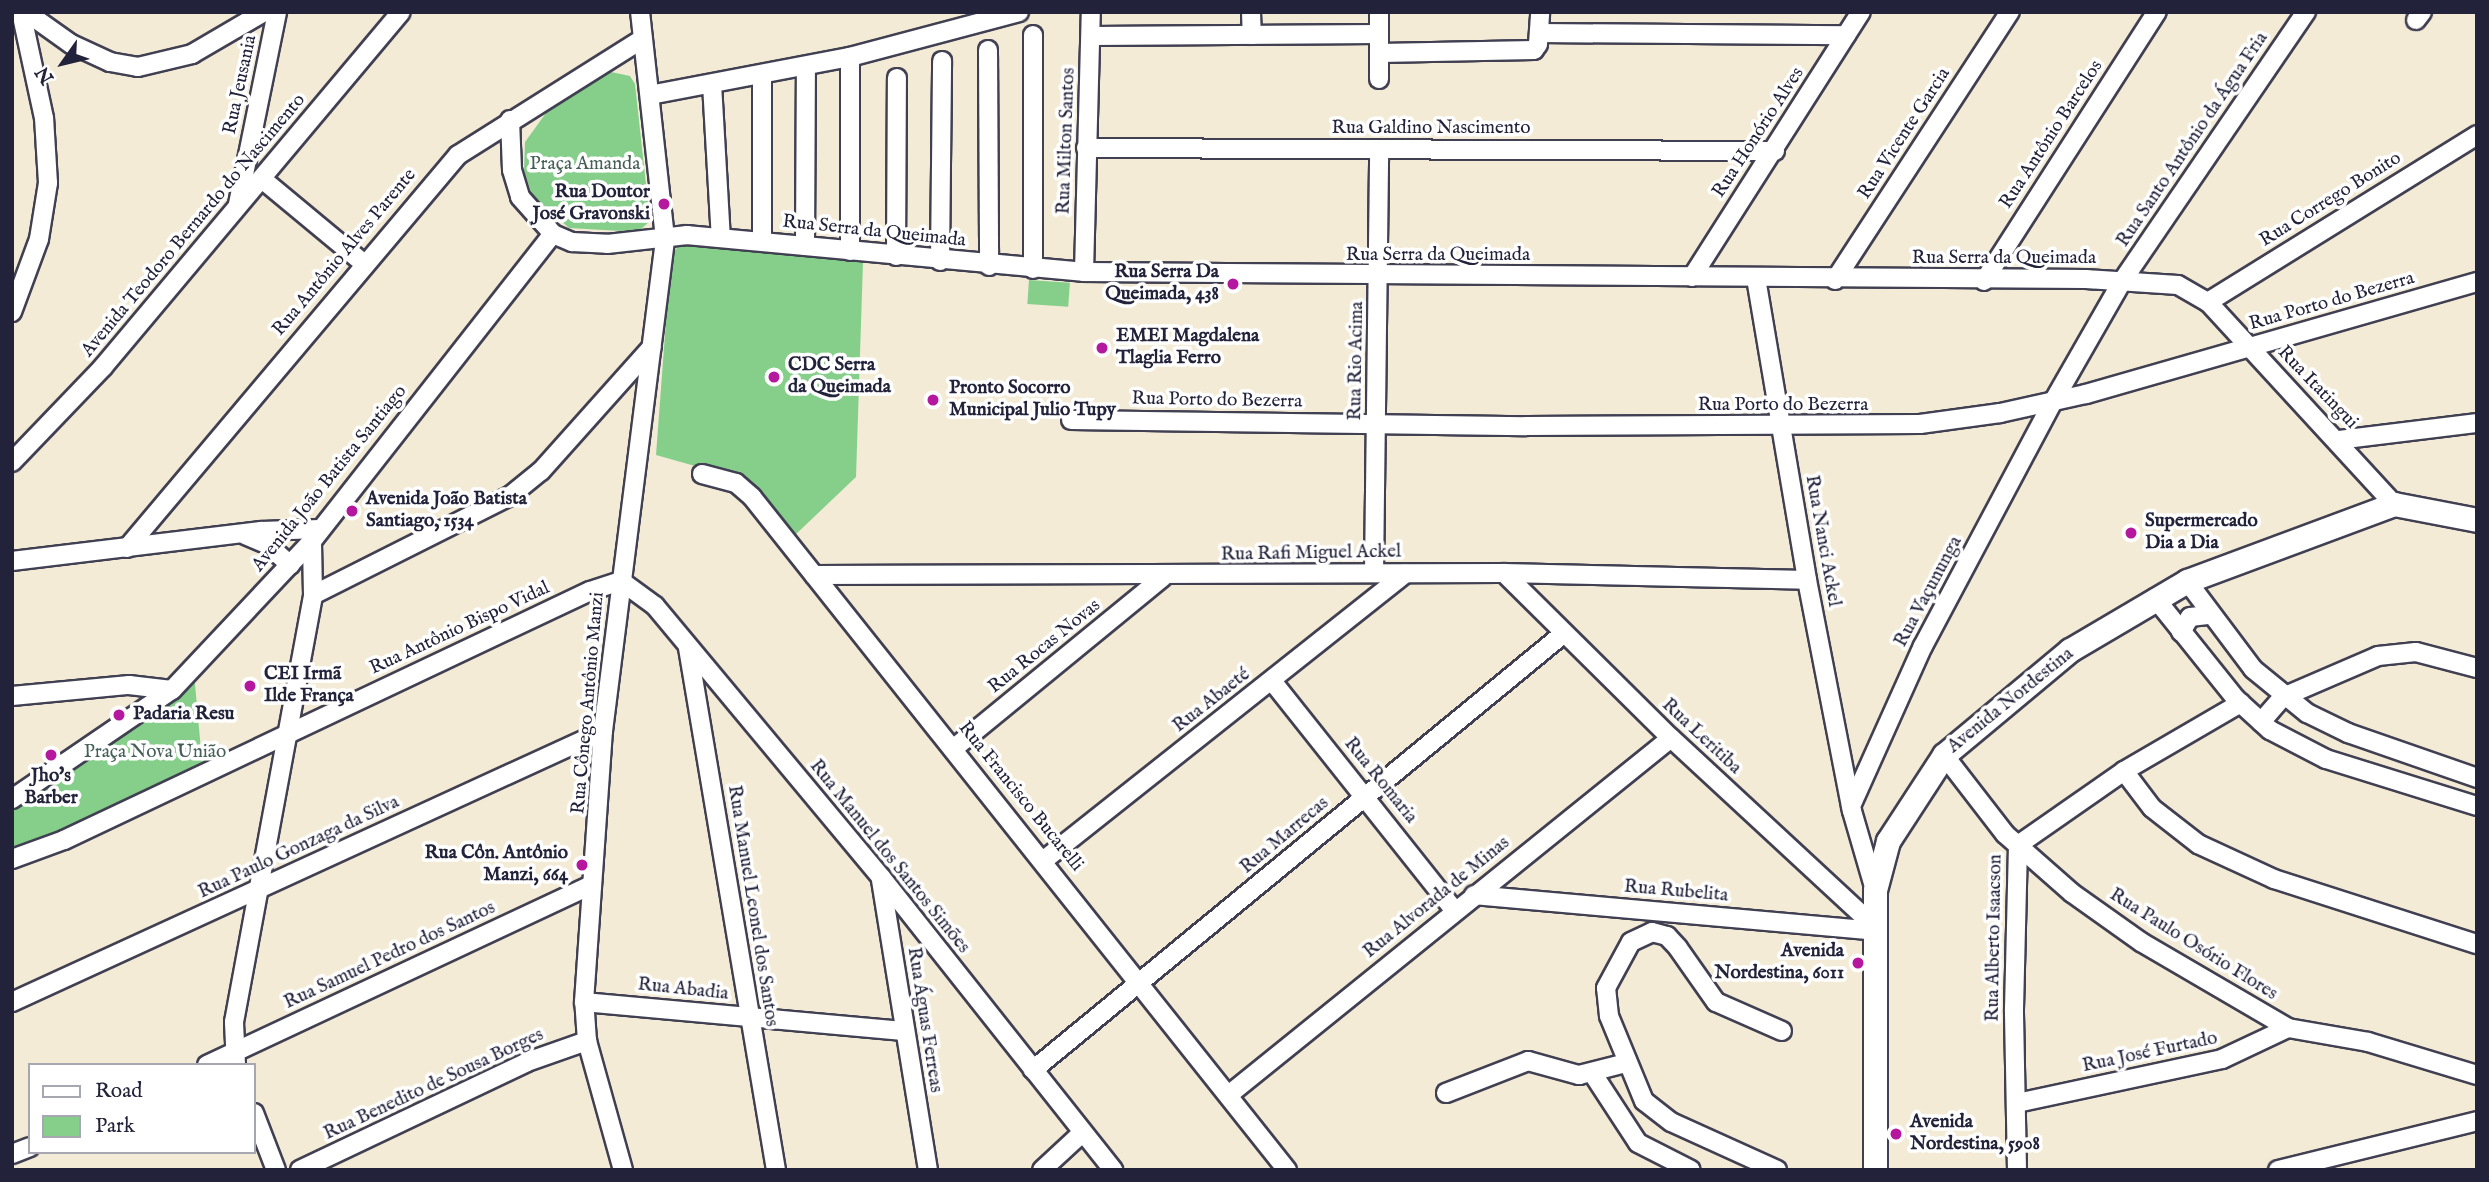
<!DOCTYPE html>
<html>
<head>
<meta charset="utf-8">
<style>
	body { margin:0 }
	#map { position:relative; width:2489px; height:1182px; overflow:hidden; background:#f3ebd6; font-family:"IM FELL English",serif }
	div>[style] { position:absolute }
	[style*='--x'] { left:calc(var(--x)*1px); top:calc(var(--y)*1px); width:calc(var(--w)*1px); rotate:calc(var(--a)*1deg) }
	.green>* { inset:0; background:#86cf8b; transform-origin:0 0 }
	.roads { filter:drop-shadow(2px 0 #414052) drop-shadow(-2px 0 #414052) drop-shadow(0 2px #414052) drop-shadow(0 -2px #414052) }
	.minor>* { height:18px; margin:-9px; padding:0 9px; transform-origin:9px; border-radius:9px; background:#fff }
	.major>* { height:23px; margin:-11.5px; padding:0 11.5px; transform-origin:11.5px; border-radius:11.5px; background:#fff }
	.dots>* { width:19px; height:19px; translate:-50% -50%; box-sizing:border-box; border:4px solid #fff; border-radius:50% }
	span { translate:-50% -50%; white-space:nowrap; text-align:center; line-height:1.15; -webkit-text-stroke:7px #fff; paint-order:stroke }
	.street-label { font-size:19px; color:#22223b }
	.park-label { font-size:19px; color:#455f57 }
	.poi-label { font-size:19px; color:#22223b; font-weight:700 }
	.right { translate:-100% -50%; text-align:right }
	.left { translate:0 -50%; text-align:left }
	.frame { position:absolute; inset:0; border:14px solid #22223b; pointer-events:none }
	.legend { position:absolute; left:28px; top:1063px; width:228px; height:91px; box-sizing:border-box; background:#fff; border:2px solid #a7a7b1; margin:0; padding:9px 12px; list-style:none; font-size:21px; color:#22223b }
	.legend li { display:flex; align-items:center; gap:14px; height:35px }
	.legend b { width:35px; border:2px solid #a7a7b1 }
	.north { position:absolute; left:28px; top:28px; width:70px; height:70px; -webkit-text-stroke:5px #fff; paint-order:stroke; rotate:236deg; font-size:19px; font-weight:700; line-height:28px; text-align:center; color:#22223b }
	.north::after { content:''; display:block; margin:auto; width:24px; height:32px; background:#22223b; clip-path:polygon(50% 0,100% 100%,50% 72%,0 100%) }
</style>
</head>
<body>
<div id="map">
	<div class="green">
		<div style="clip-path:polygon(611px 72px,630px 76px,635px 84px,650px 221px,641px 229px,621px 231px,569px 228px,532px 195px,524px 171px,525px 142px,546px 113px)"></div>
		<div style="clip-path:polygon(686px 239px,863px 262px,856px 477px,794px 536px,748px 481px,656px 455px,671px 254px)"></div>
		<div style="left:1029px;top:280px;width:41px;height:24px;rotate:4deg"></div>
		<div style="clip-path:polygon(194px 673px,201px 750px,214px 769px,12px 859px,12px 801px)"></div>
	</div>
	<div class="roads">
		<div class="minor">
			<div style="--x:26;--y:12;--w:55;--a:35.4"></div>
			<div style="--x:71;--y:44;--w:43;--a:24.8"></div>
			<div style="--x:110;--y:62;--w:28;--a:10"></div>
			<div style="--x:138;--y:67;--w:56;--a:-13.5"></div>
			<div style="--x:192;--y:54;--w:83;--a:-30.3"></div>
			<div style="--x:1251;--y:12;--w:23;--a:88"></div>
			<div style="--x:1379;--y:12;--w:67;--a:90"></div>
			<div style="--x:2416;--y:20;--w:10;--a:-53"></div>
			<div style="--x:1539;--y:33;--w:307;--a:0.4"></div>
			<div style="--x:1092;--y:36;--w:286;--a:-0.4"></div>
			<div style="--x:988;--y:50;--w:216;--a:89.7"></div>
			<div style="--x:1380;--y:53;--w:154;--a:-1.1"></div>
			<div style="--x:1534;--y:50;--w:7;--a:-56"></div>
			<div style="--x:1538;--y:44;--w:32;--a:-86"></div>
			<div style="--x:762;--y:74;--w:167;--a:90"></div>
			<div style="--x:712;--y:84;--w:154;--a:86.7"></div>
			<div style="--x:650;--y:95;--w:204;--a:-10.8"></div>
			<div style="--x:850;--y:57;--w:175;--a:-14.9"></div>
			<div style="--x:510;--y:120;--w:50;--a:87.7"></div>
			<div style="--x:512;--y:170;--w:28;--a:73"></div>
			<div style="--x:520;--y:197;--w:50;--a:48.3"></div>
			<div style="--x:553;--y:234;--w:21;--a:23"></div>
			<div style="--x:572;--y:242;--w:35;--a:3"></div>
			<div style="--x:607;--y:244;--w:81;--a:-6.4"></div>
			<div style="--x:687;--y:235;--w:399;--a:5.3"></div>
			<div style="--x:1084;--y:272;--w:1002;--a:0.4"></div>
			<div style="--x:2086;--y:279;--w:92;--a:3.7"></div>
			<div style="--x:2178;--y:285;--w:34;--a:30"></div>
			<div style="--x:2208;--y:302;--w:275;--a:47.4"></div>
			<div style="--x:1086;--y:148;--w:689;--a:0.25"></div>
			<div style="--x:262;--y:179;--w:131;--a:39.7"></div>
			<div style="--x:238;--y:204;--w:196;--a:-78.5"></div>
			<div style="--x:805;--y:246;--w:180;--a:-89.7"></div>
			<div style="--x:850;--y:251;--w:194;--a:-90"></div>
			<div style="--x:896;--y:256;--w:178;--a:-89.7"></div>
			<div style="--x:940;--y:261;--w:200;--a:-89.4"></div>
			<div style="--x:1033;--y:269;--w:234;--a:-90"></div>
			<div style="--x:1084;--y:272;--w:260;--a:-88.5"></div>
			<div style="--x:1692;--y:277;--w:314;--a:-57.5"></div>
			<div style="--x:1756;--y:278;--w:306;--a:80.4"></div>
			<div style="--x:1807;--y:580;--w:235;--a:79"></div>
			<div style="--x:1852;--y:811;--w:82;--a:73.8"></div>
			<div style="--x:1835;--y:280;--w:320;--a:-56.9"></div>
			<div style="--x:1984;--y:281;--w:320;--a:-57.3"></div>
			<div style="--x:2208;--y:302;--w:317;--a:-31.8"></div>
			<div style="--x:12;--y:312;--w:78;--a:-69.7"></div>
			<div style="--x:39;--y:239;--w:57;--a:-80.9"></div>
			<div style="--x:48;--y:183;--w:65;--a:-93.5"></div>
			<div style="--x:44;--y:118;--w:108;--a:-102.2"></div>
			<div style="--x:1071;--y:420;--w:455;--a:0.8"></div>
			<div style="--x:1526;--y:426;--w:394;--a:-0.3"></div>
			<div style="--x:1920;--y:424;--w:81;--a:-7.8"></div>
			<div style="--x:2000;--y:413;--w:88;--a:-12.5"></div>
			<div style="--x:2086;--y:394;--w:407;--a:-16"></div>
			<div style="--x:2338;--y:440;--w:140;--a:-7"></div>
			<div style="--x:12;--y:462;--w:132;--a:-46.2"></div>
			<div style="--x:103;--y:367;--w:463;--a:-50"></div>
			<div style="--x:702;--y:474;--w:35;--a:15"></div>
			<div style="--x:736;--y:483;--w:21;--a:41"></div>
			<div style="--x:752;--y:497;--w:860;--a:51.52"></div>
			<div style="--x:245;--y:535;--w:25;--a:23"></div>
			<div style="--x:268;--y:545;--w:30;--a:42"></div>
			<div style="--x:127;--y:548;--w:514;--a:-49.89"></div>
			<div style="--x:458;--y:155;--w:218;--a:-32.2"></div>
			<div style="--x:12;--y:561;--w:251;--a:-6.9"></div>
			<div style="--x:261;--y:531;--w:59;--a:-1.9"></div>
			<div style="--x:1374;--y:573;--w:423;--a:-89.3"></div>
			<div style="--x:1504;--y:573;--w:235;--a:44.7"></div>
			<div style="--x:1671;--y:738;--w:278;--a:42.8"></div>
			<div style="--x:814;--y:575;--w:690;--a:-0.17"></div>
			<div style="--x:1504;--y:573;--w:303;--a:1.3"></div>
			<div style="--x:2187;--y:581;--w:110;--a:53.1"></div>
			<div style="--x:2253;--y:669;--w:70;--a:39.2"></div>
			<div style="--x:2307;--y:713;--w:46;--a:26"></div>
			<div style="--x:2348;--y:733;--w:137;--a:19.2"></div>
			<div style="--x:313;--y:595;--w:220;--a:-26.7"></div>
			<div style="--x:510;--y:496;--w:40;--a:-39"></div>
			<div style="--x:541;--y:471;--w:166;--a:-48.2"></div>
			<div style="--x:2155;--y:598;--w:129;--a:51.3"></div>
			<div style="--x:2236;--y:699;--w:46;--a:42.4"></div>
			<div style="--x:2270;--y:730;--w:63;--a:27.4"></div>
			<div style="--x:2326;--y:759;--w:158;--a:17.3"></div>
			<div style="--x:2181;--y:632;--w:17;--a:-59"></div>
			<div style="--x:2190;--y:617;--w:20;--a:-6"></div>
			<div style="--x:688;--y:648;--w:529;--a:80.43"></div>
			<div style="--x:1272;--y:681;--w:293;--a:51.5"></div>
			<div style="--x:12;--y:696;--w:118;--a:-5.4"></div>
			<div style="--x:129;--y:685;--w:43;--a:6.6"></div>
			<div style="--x:2261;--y:722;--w:33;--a:-49"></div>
			<div style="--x:2283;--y:697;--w:103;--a:-23.3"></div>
			<div style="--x:2378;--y:656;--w:38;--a:-6"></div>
			<div style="--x:2416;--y:652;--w:63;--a:14.7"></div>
			<div style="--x:953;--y:749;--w:271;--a:-39.3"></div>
			<div style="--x:1944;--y:755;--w:100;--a:52.3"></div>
			<div style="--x:2005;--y:834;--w:89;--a:41.4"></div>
			<div style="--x:2072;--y:893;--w:85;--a:35.4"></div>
			<div style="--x:2141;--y:942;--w:170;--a:30.3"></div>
			<div style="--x:2288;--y:1028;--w:81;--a:9.9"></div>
			<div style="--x:2368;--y:1042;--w:114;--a:16.8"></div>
			<div style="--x:2124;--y:771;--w:46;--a:52.9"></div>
			<div style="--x:2152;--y:808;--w:58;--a:38"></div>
			<div style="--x:2198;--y:844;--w:84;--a:24.7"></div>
			<div style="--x:2274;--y:879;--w:213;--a:17.8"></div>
			<div style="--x:12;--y:799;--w:194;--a:-34.3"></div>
			<div style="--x:172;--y:690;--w:204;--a:-46.8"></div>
			<div style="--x:312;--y:541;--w:390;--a:-51.9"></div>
			<div style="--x:1851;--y:806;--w:175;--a:-65.8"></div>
			<div style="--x:1923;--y:646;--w:276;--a:-62"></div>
			<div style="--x:2053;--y:402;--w:141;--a:-60.2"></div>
			<div style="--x:2123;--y:280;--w:325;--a:-55.7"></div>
			<div style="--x:12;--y:859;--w:55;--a:-20.1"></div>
			<div style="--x:64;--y:840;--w:582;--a:-25.33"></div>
			<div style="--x:590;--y:591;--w:33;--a:-18"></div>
			<div style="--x:621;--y:581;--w:42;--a:36.3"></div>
			<div style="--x:655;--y:606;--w:353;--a:50.2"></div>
			<div style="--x:881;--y:877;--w:374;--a:51.6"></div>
			<div style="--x:1044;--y:860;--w:461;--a:-38.4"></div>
			<div style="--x:881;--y:880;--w:294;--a:80.8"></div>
			<div style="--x:1474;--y:895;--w:403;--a:5.1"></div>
			<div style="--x:12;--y:1002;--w:650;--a:-24.63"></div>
			<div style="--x:584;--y:1002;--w:320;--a:5.2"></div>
			<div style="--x:207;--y:1065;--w:424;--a:-25.1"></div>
			<div style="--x:236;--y:1065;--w:43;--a:-92.7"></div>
			<div style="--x:234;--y:1022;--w:434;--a:-79.5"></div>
			<div style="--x:313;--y:595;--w:54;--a:-91.1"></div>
			<div style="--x:1033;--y:1070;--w:686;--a:-39.44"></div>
			<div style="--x:1593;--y:1074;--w:82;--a:56.9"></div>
			<div style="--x:1638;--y:1143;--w:59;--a:27"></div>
			<div style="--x:1231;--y:1093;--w:565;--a:-38.9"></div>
			<div style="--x:1446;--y:1093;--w:88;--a:-21.3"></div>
			<div style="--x:1528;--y:1061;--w:53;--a:15.4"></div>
			<div style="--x:1579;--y:1075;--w:49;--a:-14.3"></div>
			<div style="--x:2017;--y:1103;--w:210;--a:-12.1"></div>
			<div style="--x:2222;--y:1059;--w:73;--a:-25.2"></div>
			<div style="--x:254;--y:1113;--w:61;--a:68.9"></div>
			<div style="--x:12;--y:1154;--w:19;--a:-21"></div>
			<div style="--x:300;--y:1170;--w:251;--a:-25.4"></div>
			<div style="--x:527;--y:1062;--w:64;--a:-19.3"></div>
			<div style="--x:623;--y:1170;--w:134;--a:-105.6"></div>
			<div style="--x:587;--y:1041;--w:39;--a:-94"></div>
			<div style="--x:584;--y:1002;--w:272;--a:-86"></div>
			<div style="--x:603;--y:731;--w:497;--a:-82.8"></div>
			<div style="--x:665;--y:238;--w:227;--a:-96.3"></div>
			<div style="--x:1042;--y:1170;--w:54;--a:-42.8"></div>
			<div style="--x:1777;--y:1170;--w:116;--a:-155.6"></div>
			<div style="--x:1671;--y:1122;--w:34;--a:-142"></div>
			<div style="--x:1644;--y:1101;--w:92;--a:-112.4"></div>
			<div style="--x:1609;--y:1016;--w:28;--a:-96"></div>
			<div style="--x:1606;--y:988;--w:52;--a:-61.5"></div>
			<div style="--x:1631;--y:942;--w:23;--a:-25"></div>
			<div style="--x:1652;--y:932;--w:16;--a:15"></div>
			<div style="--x:1667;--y:936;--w:16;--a:47"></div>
			<div style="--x:1678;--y:948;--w:66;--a:54.9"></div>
			<div style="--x:1716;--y:1002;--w:72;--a:23.7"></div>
			<div style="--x:2017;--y:1170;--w:161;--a:-91.1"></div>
			<div style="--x:2014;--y:1009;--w:164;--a:-88.6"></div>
			<div style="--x:2018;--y:845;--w:129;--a:-34.9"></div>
			<div style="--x:2124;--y:771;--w:135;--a:-30.2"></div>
			<div style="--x:2278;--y:1170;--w:205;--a:-13.8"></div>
		</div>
		<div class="major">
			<div style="--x:1875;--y:1170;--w:280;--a:-90"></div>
			<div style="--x:1875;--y:890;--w:51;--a:-75.1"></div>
			<div style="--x:1888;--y:841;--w:103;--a:-56.9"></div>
			<div style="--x:1944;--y:755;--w:164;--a:-39.8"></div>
			<div style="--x:2070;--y:650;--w:136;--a:-30.5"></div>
			<div style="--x:2187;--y:581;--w:221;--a:-20.4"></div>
			<div style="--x:2394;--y:504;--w:85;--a:10.9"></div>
		</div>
	</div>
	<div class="dots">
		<div style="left:664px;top:204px;background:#b5179e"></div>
		<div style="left:1233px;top:284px;background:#b5179e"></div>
		<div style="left:1102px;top:348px;background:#b5179e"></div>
		<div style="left:774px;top:377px;background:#b5179e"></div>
		<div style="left:933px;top:400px;background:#b5179e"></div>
		<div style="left:352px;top:511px;background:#b5179e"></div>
		<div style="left:2131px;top:533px;background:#b5179e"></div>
		<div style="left:250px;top:686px;background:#b5179e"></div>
		<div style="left:119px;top:715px;background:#b5179e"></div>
		<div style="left:51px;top:755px;background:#b5179e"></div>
		<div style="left:582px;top:865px;background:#b5179e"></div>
		<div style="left:1858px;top:963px;background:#b5179e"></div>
		<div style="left:1896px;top:1134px;background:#b5179e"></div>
	</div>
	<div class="street-label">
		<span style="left:241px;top:85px;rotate:-78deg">Rua Jeusania</span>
		<span style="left:1431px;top:129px">Rua Galdino Nascimento</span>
		<span style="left:1759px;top:133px;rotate:-57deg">Rua Honório Alves</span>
		<span style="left:1905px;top:134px;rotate:-57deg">Rua Vicente Garcia</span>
		<span style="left:2052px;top:135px;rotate:-57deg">Rua Antônio Barcelos</span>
		<span style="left:2193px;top:140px;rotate:-56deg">Rua Santo Antônio da Água Fria</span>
		<span style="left:1067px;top:141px;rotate:-88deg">Rua Milton Santos</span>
		<span style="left:2331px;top:200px;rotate:-32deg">Rua Corrego Bonito</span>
		<span style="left:194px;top:226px;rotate:-50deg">Avenida Teodoro Bernardo do Nascimento</span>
		<span style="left:874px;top:232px;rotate:6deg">Rua Serra da Queimada</span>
		<span style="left:345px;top:253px;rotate:-50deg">Rua Antônio Alves Parente</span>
		<span style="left:1438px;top:256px">Rua Serra da Queimada</span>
		<span style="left:2004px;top:259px">Rua Serra da Queimada</span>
		<span style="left:2332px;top:302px;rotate:-16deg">Rua Porto do Bezerra</span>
		<span style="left:1357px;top:361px;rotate:-89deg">Rua Rio Acima</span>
		<span style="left:2317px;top:388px;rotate:46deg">Rua Itatingui</span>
		<span style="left:1217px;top:401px;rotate:1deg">Rua Porto do Bezerra</span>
		<span style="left:1783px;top:406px">Rua Porto do Bezerra</span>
		<span style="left:330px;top:479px;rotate:-51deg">Avenida João Batista Santiago</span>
		<span style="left:1822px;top:541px;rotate:80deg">Rua Nanci Ackel</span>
		<span style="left:1311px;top:554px;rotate:-1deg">Rua Rafi Miguel Ackel</span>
		<span style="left:1929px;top:592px;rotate:-62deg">Rua Vaçununga</span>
		<span style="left:460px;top:629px;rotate:-25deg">Rua Antônio Bispo Vidal</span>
		<span style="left:1045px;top:647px;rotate:-39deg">Rua Rocas Novas</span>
		<span style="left:1212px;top:701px;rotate:-38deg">Rua Abaeté</span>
		<span style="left:2011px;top:701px;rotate:-39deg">Avenida Nordestina</span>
		<span style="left:589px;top:703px;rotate:-85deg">Rua Cônego Antônio Manzi</span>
		<span style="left:1701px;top:737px;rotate:43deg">Rua Leritiba</span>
		<span style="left:1380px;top:781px;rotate:51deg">Rua Romaria</span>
		<span style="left:1020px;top:797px;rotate:51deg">Rua Francisco Bucarelli</span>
		<span style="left:1285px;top:836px;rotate:-40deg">Rua Marrecas</span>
		<span style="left:299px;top:848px;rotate:-25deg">Rua Paulo Gonzaga da Silva</span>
		<span style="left:889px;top:857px;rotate:51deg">Rua Manuel dos Santos Simões</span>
		<span style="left:1676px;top:892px;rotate:5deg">Rua Rubelita</span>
		<span style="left:1437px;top:898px;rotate:-39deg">Rua Alvorada de Minas</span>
		<span style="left:752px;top:906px;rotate:81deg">Rua Manuel Leonel dos Santos</span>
		<span style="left:1995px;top:938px;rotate:-89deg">Rua Alberto Isaacson</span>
		<span style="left:2193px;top:945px;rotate:32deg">Rua Paulo Osório Flores</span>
		<span style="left:390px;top:956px;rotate:-25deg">Rua Samuel Pedro dos Santos</span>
		<span style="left:683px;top:990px;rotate:6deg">Rua Abadia</span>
		<span style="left:924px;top:1020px;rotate:81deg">Rua Águas Ferreas</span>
		<span style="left:2150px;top:1053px;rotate:-12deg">Rua José Furtado</span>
		<span style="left:434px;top:1085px;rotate:-25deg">Rua Benedito de Sousa Borges</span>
	</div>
	<div class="park-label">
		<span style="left:585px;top:165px">Praça Amanda</span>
		<span style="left:155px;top:753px">Praça Nova União</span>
	</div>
	<div class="poi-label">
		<span class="right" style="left:650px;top:204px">Rua Doutor<br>José Gravonski</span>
		<span class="right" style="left:1219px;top:284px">Rua Serra Da<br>Queimada, 438</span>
		<span class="left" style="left:1116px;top:348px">EMEI Magdalena<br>Tlaglia Ferro</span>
		<span class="left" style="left:788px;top:377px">CDC Serra<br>da Queimada</span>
		<span class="left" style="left:949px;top:400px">Pronto Socorro<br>Municipal Julio Tupy</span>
		<span class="left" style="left:366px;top:511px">Avenida João Batista<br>Santiago, 1534</span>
		<span class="left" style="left:2145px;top:533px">Supermercado<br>Dia a Dia</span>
		<span class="left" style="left:264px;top:686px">CEI Irmã<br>Ilde França</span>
		<span class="left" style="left:133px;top:715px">Padaria Resu</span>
		<span style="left:51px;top:788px">Jho's<br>Barber</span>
		<span class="right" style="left:568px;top:865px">Rua Côn. Antônio<br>Manzi, 664</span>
		<span class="right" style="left:1844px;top:963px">Avenida<br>Nordestina, 6011</span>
		<span class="left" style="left:1910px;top:1134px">Avenida<br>Nordestina, 5908</span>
	</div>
	<div class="frame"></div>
	<ul class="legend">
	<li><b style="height:9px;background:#fff"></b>Road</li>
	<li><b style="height:19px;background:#86cf8b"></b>Park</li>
	</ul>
	<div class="north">N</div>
</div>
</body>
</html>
